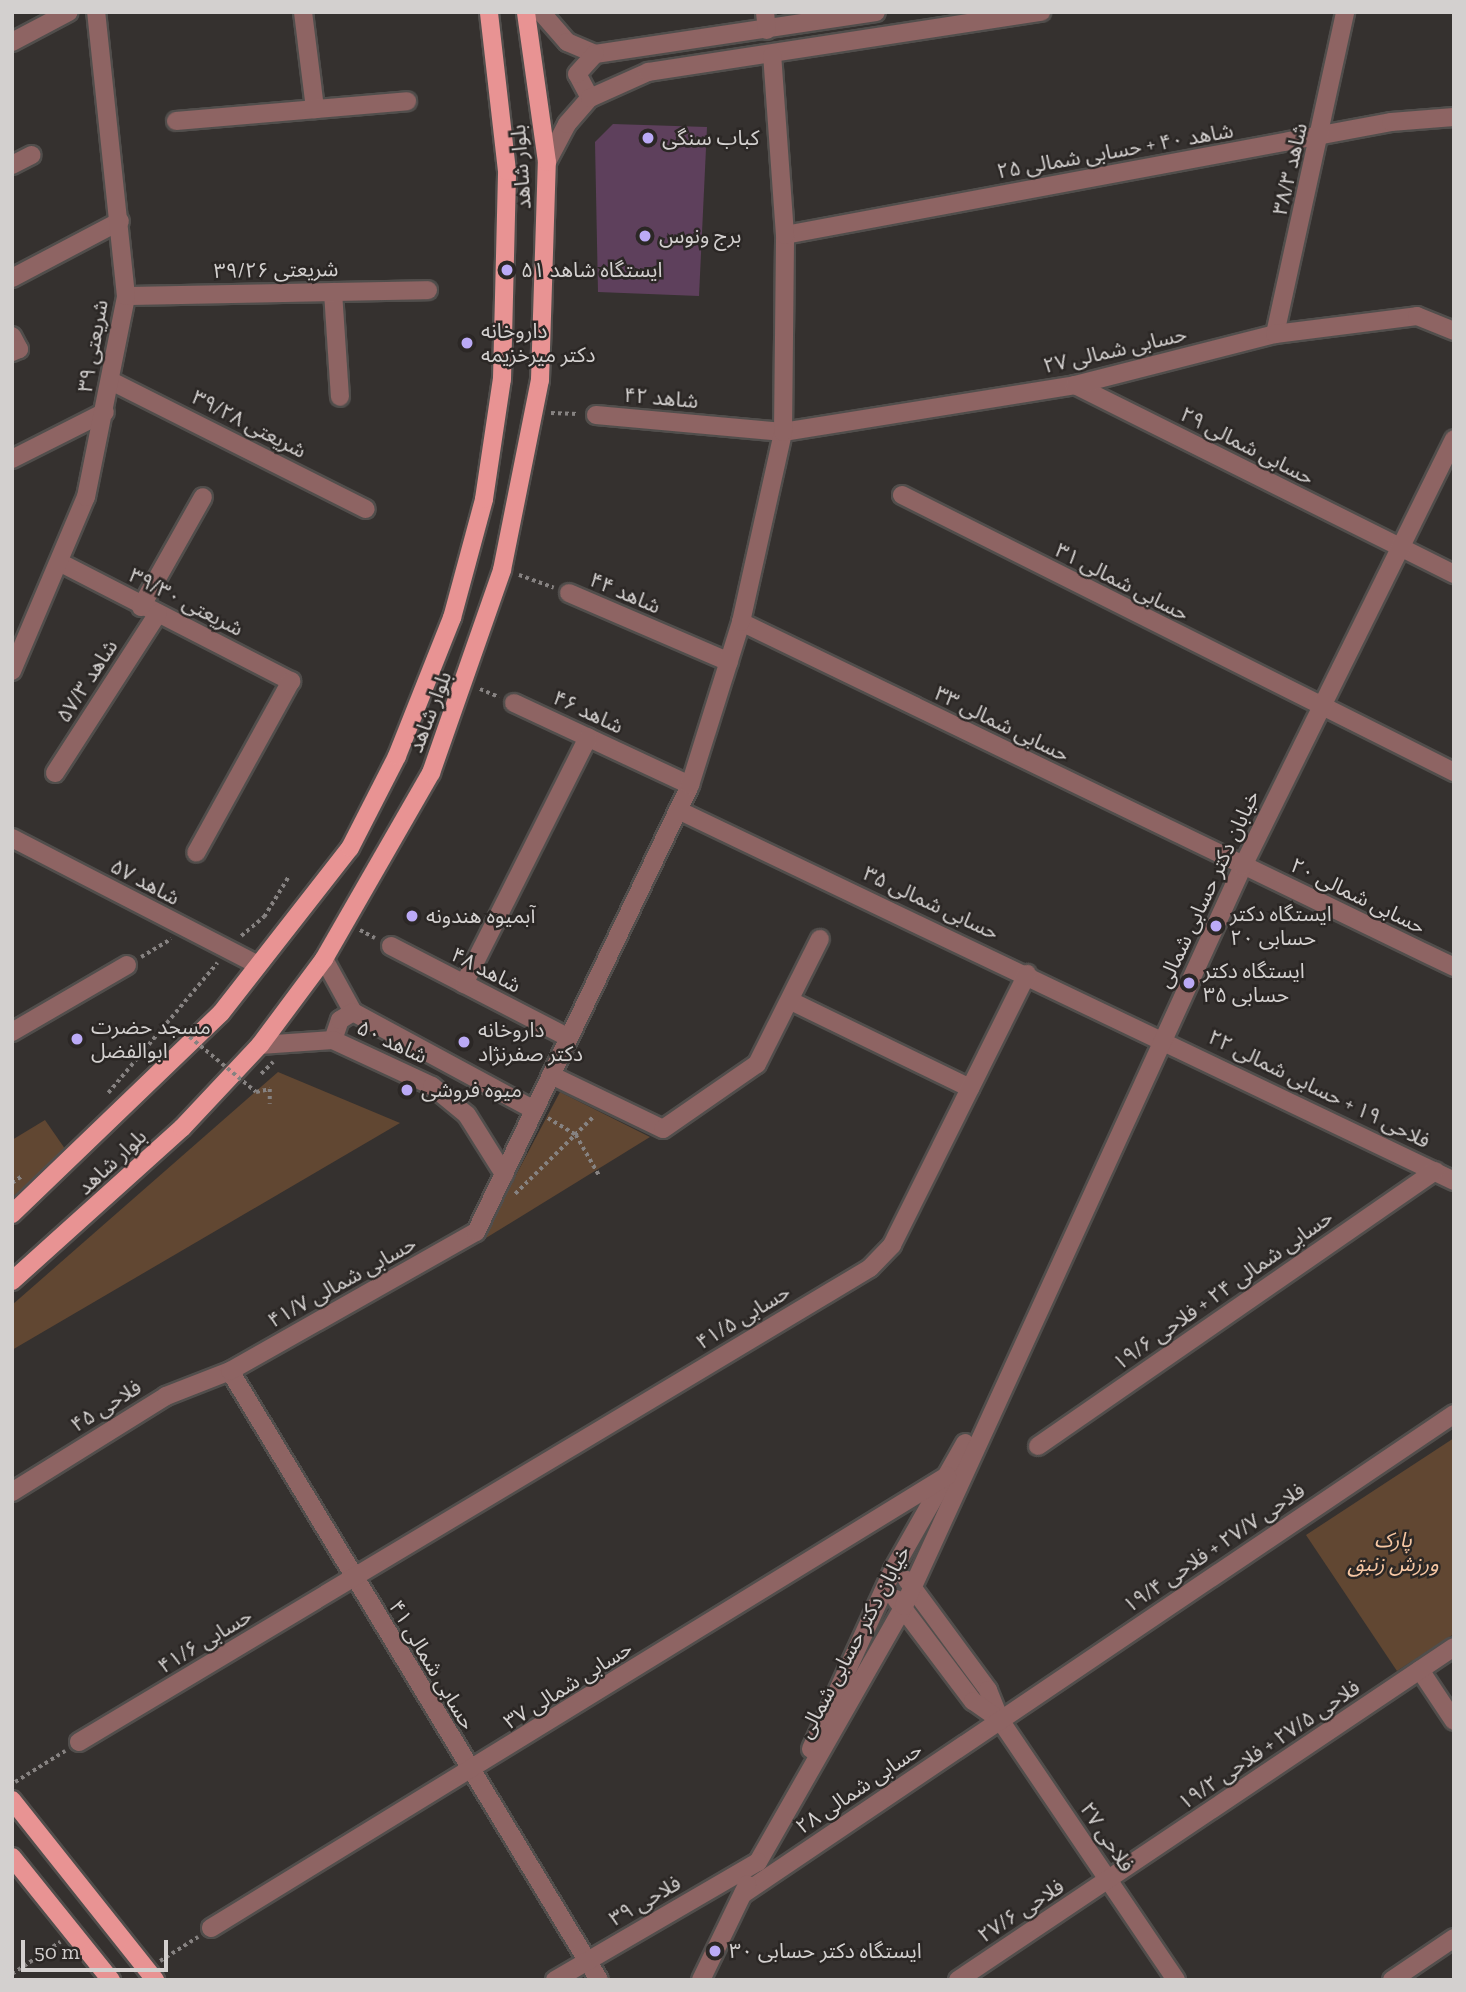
<!DOCTYPE html>
<html>
<head>
<meta charset="utf-8">
<style>
	body { margin:0 }
	#map { position:relative; width:1466px; height:1992px; overflow:hidden; background:#35312f; font-family:"Zilla Slab","Noto Sans Arabic",serif }
	div>[style] { position:absolute }
	[style*='--x'] { left:calc(var(--x)*1px); top:calc(var(--y)*1px); width:calc(var(--w)*1px); rotate:calc(var(--a)*1deg) }
	.green>* { inset:0; background:#614732 }
	.building>* { inset:0; background:#5e405c }
	.path>* { height:3.5px; margin-top:-1.75px; transform-origin:0; background:repeating-linear-gradient(90deg,#868281 0 3.5px,transparent 0 7px) }
	.roads { filter:drop-shadow(2px 0 #514e4c) drop-shadow(-2px 0 #514e4c) drop-shadow(0 2px #514e4c) drop-shadow(0 -2px #514e4c) }
	.minor>* { height:18px; margin:-9px; padding:0 9px; transform-origin:9px; border-radius:9px; background:#8e6463 }
	.major>* { height:18px; margin:-9px; padding:0 9px; transform-origin:9px; border-radius:9px; background:#e89393 }
	.path-bridge>* { height:3.5px; margin-top:-1.75px; transform-origin:0; background:repeating-linear-gradient(90deg,#868281 0 3.5px,transparent 0 7px) }
	.dots>* { width:19px; height:19px; translate:-50% -50%; box-sizing:border-box; border:4px solid #2b2725; border-radius:50% }
	span { translate:-50% -50%; white-space:nowrap; text-align:center; line-height:1.15; -webkit-text-stroke:5px #2b2725; paint-order:stroke }
	.poi-label { font-size:21px; color:#d3d0cf }
	.left { translate:0 -50%; text-align:left }
	.street-label { font-size:21px; color:#d3d0cf }
	.park-label { font-size:21px; color:#f7c7a3; font-style:italic }
	.frame { position:absolute; inset:0; border:14px solid #d3d0cf; pointer-events:none }
	.scale { position:absolute; left:21px; top:1940px; width:147px; height:32px; box-sizing:border-box; border:4px solid #d3d0cf; border-top:0; padding-left:9px; font-size:21px; line-height:24px; white-space:nowrap; color:#d3d0cf; -webkit-text-stroke:5px #2b2725; paint-order:stroke }
</style>
</head>
<body>
<div id="map">
	<div class="green">
		<div style="clip-path:polygon(278px 1072px,400px 1123px,12px 1350px,12px 1305px)"></div>
		<div style="clip-path:polygon(560px 1092px,650px 1137px,481px 1241px)"></div>
		<div style="clip-path:polygon(45px 1120px,70px 1156px,12px 1197px,12px 1140px)"></div>
		<div style="clip-path:polygon(1454px 1438px,1454px 1634px,1397px 1671px,1306px 1535px)"></div>
	</div>
	<div class="building">
		<div style="clip-path:polygon(613px 124px,707px 127px,699px 296px,598px 292px,595px 142px)"></div>
	</div>
	<div class="path">
		<div style="--x:551;--y:413;--w:27;--a:2"></div>
		<div style="--x:519;--y:575;--w:37;--a:20"></div>
		<div style="--x:480;--y:689;--w:21;--a:23"></div>
		<div style="--x:360;--y:930;--w:17;--a:28"></div>
		<div style="--x:241;--y:936;--w:30;--a:-40"></div>
		<div style="--x:264;--y:917;--w:48;--a:-58.6"></div>
		<div style="--x:141;--y:957;--w:35;--a:-31"></div>
		<div style="--x:261;--y:1074;--w:17;--a:-45"></div>
		<div style="--x:256;--y:1092;--w:14;--a:-12"></div>
		<div style="--x:270;--y:1089;--w:15;--a:90"></div>
		<div style="--x:108;--y:1093;--w:170;--a:-50"></div>
		<div style="--x:548;--y:1118;--w:33;--a:31"></div>
		<div style="--x:576;--y:1135;--w:48;--a:60.3"></div>
		<div style="--x:12;--y:1183;--w:12;--a:-35"></div>
		<div style="--x:515;--y:1194;--w:111;--a:-44.6"></div>
		<div style="--x:15;--y:1782;--w:59;--a:-31.8"></div>
		<div style="--x:160;--y:1961;--w:45;--a:-32.3"></div>
		<div style="--x:12;--y:1974;--w:58;--a:-33.7"></div>
	</div>
	<div class="roads">
		<div class="minor">
			<div style="--x:303;--y:12;--w:98;--a:82.9"></div>
			<div style="--x:541;--y:12;--w:40;--a:49"></div>
			<div style="--x:567;--y:42;--w:30;--a:23"></div>
			<div style="--x:595;--y:54;--w:284;--a:-8.5"></div>
			<div style="--x:765;--y:12;--w:18;--a:84"></div>
			<div style="--x:12;--y:42;--w:64;--a:-27.8"></div>
			<div style="--x:590;--y:98;--w:27;--a:-118"></div>
			<div style="--x:577;--y:74;--w:27;--a:-48"></div>
			<div style="--x:176;--y:121;--w:232;--a:-4.9"></div>
			<div style="--x:547;--y:162;--w:43;--a:-62.2"></div>
			<div style="--x:567;--y:124;--w:35;--a:-49"></div>
			<div style="--x:590;--y:98;--w:64;--a:-24.1"></div>
			<div style="--x:648;--y:72;--w:398;--a:-8.7"></div>
			<div style="--x:12;--y:165;--w:22;--a:-27"></div>
			<div style="--x:785;--y:235;--w:616;--a:-10.56"></div>
			<div style="--x:1391;--y:122;--w:63;--a:-4.5"></div>
			<div style="--x:12;--y:278;--w:122;--a:-27.8"></div>
			<div style="--x:333;--y:292;--w:105;--a:86.2"></div>
			<div style="--x:126;--y:296;--w:302;--a:-1.1"></div>
			<div style="--x:1275;--y:334;--w:330;--a:-77.7"></div>
			<div style="--x:12;--y:336;--w:15;--a:62"></div>
			<div style="--x:19;--y:349;--w:8;--a:157"></div>
			<div style="--x:111;--y:381;--w:285;--a:26.7"></div>
			<div style="--x:1075;--y:385;--w:424;--a:26.5"></div>
			<div style="--x:596;--y:415;--w:188;--a:5.2"></div>
			<div style="--x:783;--y:432;--w:296;--a:-9.1"></div>
			<div style="--x:1075;--y:385;--w:206;--a:-14.3"></div>
			<div style="--x:1275;--y:334;--w:143;--a:-7.2"></div>
			<div style="--x:1417;--y:316;--w:40;--a:22"></div>
			<div style="--x:12;--y:459;--w:104;--a:-26.8"></div>
			<div style="--x:902;--y:495;--w:618;--a:26.65"></div>
			<div style="--x:61;--y:563;--w:259;--a:27.2"></div>
			<div style="--x:291;--y:681;--w:196;--a:118.9"></div>
			<div style="--x:569;--y:593;--w:174;--a:23.3"></div>
			<div style="--x:141;--y:607;--w:126;--a:-60.6"></div>
			<div style="--x:741;--y:622;--w:792;--a:25.82"></div>
			<div style="--x:12;--y:671;--w:189;--a:-67"></div>
			<div style="--x:86;--y:497;--w:205;--a:-78.7"></div>
			<div style="--x:126;--y:296;--w:286;--a:-96"></div>
			<div style="--x:514;--y:703;--w:194;--a:25"></div>
			<div style="--x:55;--y:773;--w:190;--a:-57.2"></div>
			<div style="--x:678;--y:810;--w:860;--a:25.55"></div>
			<div style="--x:12;--y:838;--w:277;--a:27.3"></div>
			<div style="--x:391;--y:946;--w:200;--a:27.3"></div>
			<div style="--x:324;--y:959;--w:60;--a:61.3"></div>
			<div style="--x:353;--y:1012;--w:206;--a:28.4"></div>
			<div style="--x:464;--y:984;--w:276;--a:-63.3"></div>
			<div style="--x:793;--y:1002;--w:197;--a:25.9"></div>
			<div style="--x:12;--y:1032;--w:133;--a:-30.2"></div>
			<div style="--x:333;--y:1040;--w:21;--a:-71"></div>
			<div style="--x:340;--y:1020;--w:15;--a:-32"></div>
			<div style="--x:260;--y:1045;--w:73;--a:-3.9"></div>
			<div style="--x:333;--y:1040;--w:109;--a:24.9"></div>
			<div style="--x:432;--y:1086;--w:45;--a:39.6"></div>
			<div style="--x:467;--y:1115;--w:70;--a:57.9"></div>
			<div style="--x:551;--y:1075;--w:124;--a:25.7"></div>
			<div style="--x:663;--y:1129;--w:114;--a:-34.7"></div>
			<div style="--x:757;--y:1064;--w:140;--a:-63.3"></div>
			<div style="--x:230;--y:1371;--w:712;--a:58.79"></div>
			<div style="--x:1038;--y:1446;--w:483;--a:-34.7"></div>
			<div style="--x:12;--y:1492;--w:181;--a:-31.9"></div>
			<div style="--x:166;--y:1396;--w:69;--a:-21.3"></div>
			<div style="--x:230;--y:1371;--w:283;--a:-29.5"></div>
			<div style="--x:476;--y:1232;--w:496;--a:-64.4"></div>
			<div style="--x:690;--y:785;--w:171;--a:-72.6"></div>
			<div style="--x:741;--y:622;--w:195;--a:-77.5"></div>
			<div style="--x:783;--y:432;--w:197;--a:-89.4"></div>
			<div style="--x:785;--y:235;--w:180;--a:-94.1"></div>
			<div style="--x:907;--y:1580;--w:137;--a:53.6"></div>
			<div style="--x:988;--y:1690;--w:32;--a:68"></div>
			<div style="--x:1000;--y:1720;--w:314;--a:55.9"></div>
			<div style="--x:896;--y:1599;--w:128;--a:53"></div>
			<div style="--x:973;--y:1701;--w:33;--a:35"></div>
			<div style="--x:1420;--y:1670;--w:61;--a:56.3"></div>
			<div style="--x:79;--y:1742;--w:922;--a:-30.93"></div>
			<div style="--x:870;--y:1268;--w:32;--a:-46"></div>
			<div style="--x:892;--y:1245;--w:303;--a:-63.5"></div>
			<div style="--x:811;--y:1749;--w:197;--a:-65.4"></div>
			<div style="--x:893;--y:1570;--w:146;--a:-60.4"></div>
			<div style="--x:758;--y:1862;--w:295;--a:-60.3"></div>
			<div style="--x:904;--y:1606;--w:814;--a:-65.39"></div>
			<div style="--x:1243;--y:866;--w:476;--a:-63.7"></div>
			<div style="--x:743;--y:1894;--w:858;--a:-34.02"></div>
			<div style="--x:211;--y:1928;--w:864;--a:-31.56"></div>
			<div style="--x:555;--y:1980;--w:235;--a:-30.2"></div>
			<div style="--x:701;--y:1980;--w:106;--a:-64.2"></div>
			<div style="--x:958;--y:1980;--w:597;--a:-33.88"></div>
			<div style="--x:1392;--y:1980;--w:75;--a:-34.1"></div>
		</div>
		<div class="major">
			<div style="--x:12;--y:1214;--w:290;--a:-43.9"></div>
			<div style="--x:221;--y:1013;--w:209;--a:-52"></div>
			<div style="--x:350;--y:848;--w:103;--a:-62.9"></div>
			<div style="--x:397;--y:756;--w:149;--a:-68.3"></div>
			<div style="--x:452;--y:618;--w:123;--a:-74.9"></div>
			<div style="--x:484;--y:499;--w:121;--a:-81.5"></div>
			<div style="--x:502;--y:379;--w:208;--a:-88.6"></div>
			<div style="--x:507;--y:171;--w:160;--a:-96.5"></div>
			<div style="--x:12;--y:1281;--w:229;--a:-42"></div>
			<div style="--x:182;--y:1128;--w:114;--a:-46.8"></div>
			<div style="--x:260;--y:1045;--w:107;--a:-53.3"></div>
			<div style="--x:324;--y:959;--w:215;--a:-60.1"></div>
			<div style="--x:431;--y:773;--w:215;--a:-70.7"></div>
			<div style="--x:502;--y:570;--w:194;--a:-78.7"></div>
			<div style="--x:540;--y:380;--w:218;--a:-88.2"></div>
			<div style="--x:547;--y:162;--w:151;--a:-98"></div>
			<div style="--x:12;--y:1800;--w:230;--a:51.5"></div>
			<div style="--x:12;--y:1857;--w:158;--a:51.2"></div>
		</div>
	</div>
	<div class="path-bridge">
		<div style="--x:179;--y:1028;--w:100;--a:39.7"></div>
	</div>
	<div class="dots">
		<div style="left:648px;top:138px;background:#bbaaf6"></div>
		<div style="left:645px;top:236px;background:#bbaaf6"></div>
		<div style="left:507px;top:270px;background:#bbaaf6"></div>
		<div style="left:467px;top:343px;background:#bbaaf6"></div>
		<div style="left:412px;top:916px;background:#bbaaf6"></div>
		<div style="left:1216px;top:926px;background:#bbaaf6"></div>
		<div style="left:1189px;top:983px;background:#bbaaf6"></div>
		<div style="left:77px;top:1039px;background:#bbaaf6"></div>
		<div style="left:464px;top:1042px;background:#bbaaf6"></div>
		<div style="left:407px;top:1090px;background:#bbaaf6"></div>
		<div style="left:715px;top:1951px;background:#bbaaf6"></div>
	</div>
	<div class="poi-label">
		<span class="left" style="left:662px;top:138px">کباب سنگی</span>
		<span class="left" style="left:659px;top:236px">برج ونوس</span>
		<span class="left" style="left:521px;top:270px">ایستگاه شاهد ۵۱</span>
		<span class="left" style="left:481px;top:343px">داروخانه<br>دکتر میرخزیمه</span>
		<span class="left" style="left:1230px;top:926px">ایستگاه دکتر<br>حسابی ۲۰</span>
		<span class="left" style="left:426px;top:916px">آبمیوه هندونه</span>
		<span class="left" style="left:1203px;top:983px">ایستگاه دکتر<br>حسابی ۳۵</span>
		<span class="left" style="left:91px;top:1039px">مسجد حضرت<br>ابوالفضل</span>
		<span class="left" style="left:478px;top:1042px">داروخانه<br>دکتر صفرنژاد</span>
		<span class="left" style="left:421px;top:1090px">میوه فروشی</span>
		<span class="left" style="left:729px;top:1951px">ایستگاه دکتر حسابی ۳۰</span>
	</div>
	<div class="street-label">
		<span style="left:1115px;top:151px;rotate:-10deg">شاهد ۴۰ + حسابی شمالی ۲۵</span>
		<span style="left:521px;top:167px;rotate:-94deg">بلوار شاهد</span>
		<span style="left:1290px;top:169px;rotate:-77deg">شاهد ۳۸/۳</span>
		<span style="left:276px;top:270px;rotate:-1deg">شریعتی ۳۹/۲۶</span>
		<span style="left:93px;top:346px;rotate:-80deg">شریعتی ۳۹</span>
		<span style="left:1115px;top:350px;rotate:-13deg">حسابی شمالی ۲۷</span>
		<span style="left:661px;top:398px;rotate:5deg">شاهد ۴۲</span>
		<span style="left:249px;top:424px;rotate:27deg">شریعتی ۳۹/۲۸</span>
		<span style="left:1247px;top:446px;rotate:27deg">حسابی شمالی ۲۹</span>
		<span style="left:1122px;top:582px;rotate:27deg">حسابی شمالی ۳۱</span>
		<span style="left:625px;top:593px;rotate:23deg">شاهد ۴۴</span>
		<span style="left:186px;top:602px;rotate:27deg">شریعتی ۳۹/۳۰</span>
		<span style="left:87px;top:681px;rotate:-57deg">شاهد ۵۷/۳</span>
		<span style="left:430px;top:712px;rotate:-69deg">بلوار شاهد</span>
		<span style="left:588px;top:712px;rotate:25deg">شاهد ۴۶</span>
		<span style="left:1002px;top:724px;rotate:26deg">حسابی شمالی ۳۳</span>
		<span style="left:145px;top:882px;rotate:28deg">شاهد ۵۷</span>
		<span style="left:1208px;top:889px;rotate:-65deg">خیابان دکتر حسابی شمالی</span>
		<span style="left:1358px;top:896px;rotate:26deg">حسابی شمالی ۲۰</span>
		<span style="left:931px;top:903px;rotate:25deg">حسابی شمالی ۳۵</span>
		<span style="left:486px;top:970px;rotate:27deg">شاهد ۴۸</span>
		<span style="left:392px;top:1042px;rotate:25deg">شاهد ۵۰</span>
		<span style="left:1319px;top:1089px;rotate:26deg">فلاحی ۱۹ + حسابی شمالی ۲۲</span>
		<span style="left:112px;top:1162px;rotate:-43deg">بلوار شاهد</span>
		<span style="left:342px;top:1282px;rotate:-29deg">حسابی شمالی ۴۱/۷</span>
		<span style="left:1223px;top:1290px;rotate:-35deg">حسابی شمالی ۲۴ + فلاحی ۱۹/۶</span>
		<span style="left:743px;top:1317px;rotate:-31deg">حسابی ۴۱/۵</span>
		<span style="left:106px;top:1406px;rotate:-32deg">فلاحی ۴۵</span>
		<span style="left:1214px;top:1548px;rotate:-34deg">فلاحی ۲۷/۷ + فلاحی ۱۹/۴</span>
		<span style="left:205px;top:1641px;rotate:-31deg">حسابی ۴۱/۶</span>
		<span style="left:854px;top:1642px;rotate:-62deg">خیابان دکتر حسابی شمالی</span>
		<span style="left:432px;top:1665px;rotate:59deg">حسابی شمالی ۴۱</span>
		<span style="left:568px;top:1685px;rotate:-32deg">حسابی شمالی ۳۷</span>
		<span style="left:1269px;top:1745px;rotate:-34deg">فلاحی ۲۷/۵ + فلاحی ۱۹/۲</span>
		<span style="left:859px;top:1788px;rotate:-34deg">حسابی شمالی ۲۸</span>
		<span style="left:1107px;top:1837px;rotate:56deg">فلاحی ۲۷</span>
		<span style="left:645px;top:1901px;rotate:-30deg">فلاحی ۳۹</span>
		<span style="left:1021px;top:1911px;rotate:-33deg">فلاحی ۲۷/۶</span>
	</div>
	<div class="park-label">
		<span style="left:1393px;top:1552px">پارک<br>ورزش زنبق</span>
	</div>
	<div class="frame"></div>
	<div class="scale">50 m</div>
</div>
</body>
</html>
